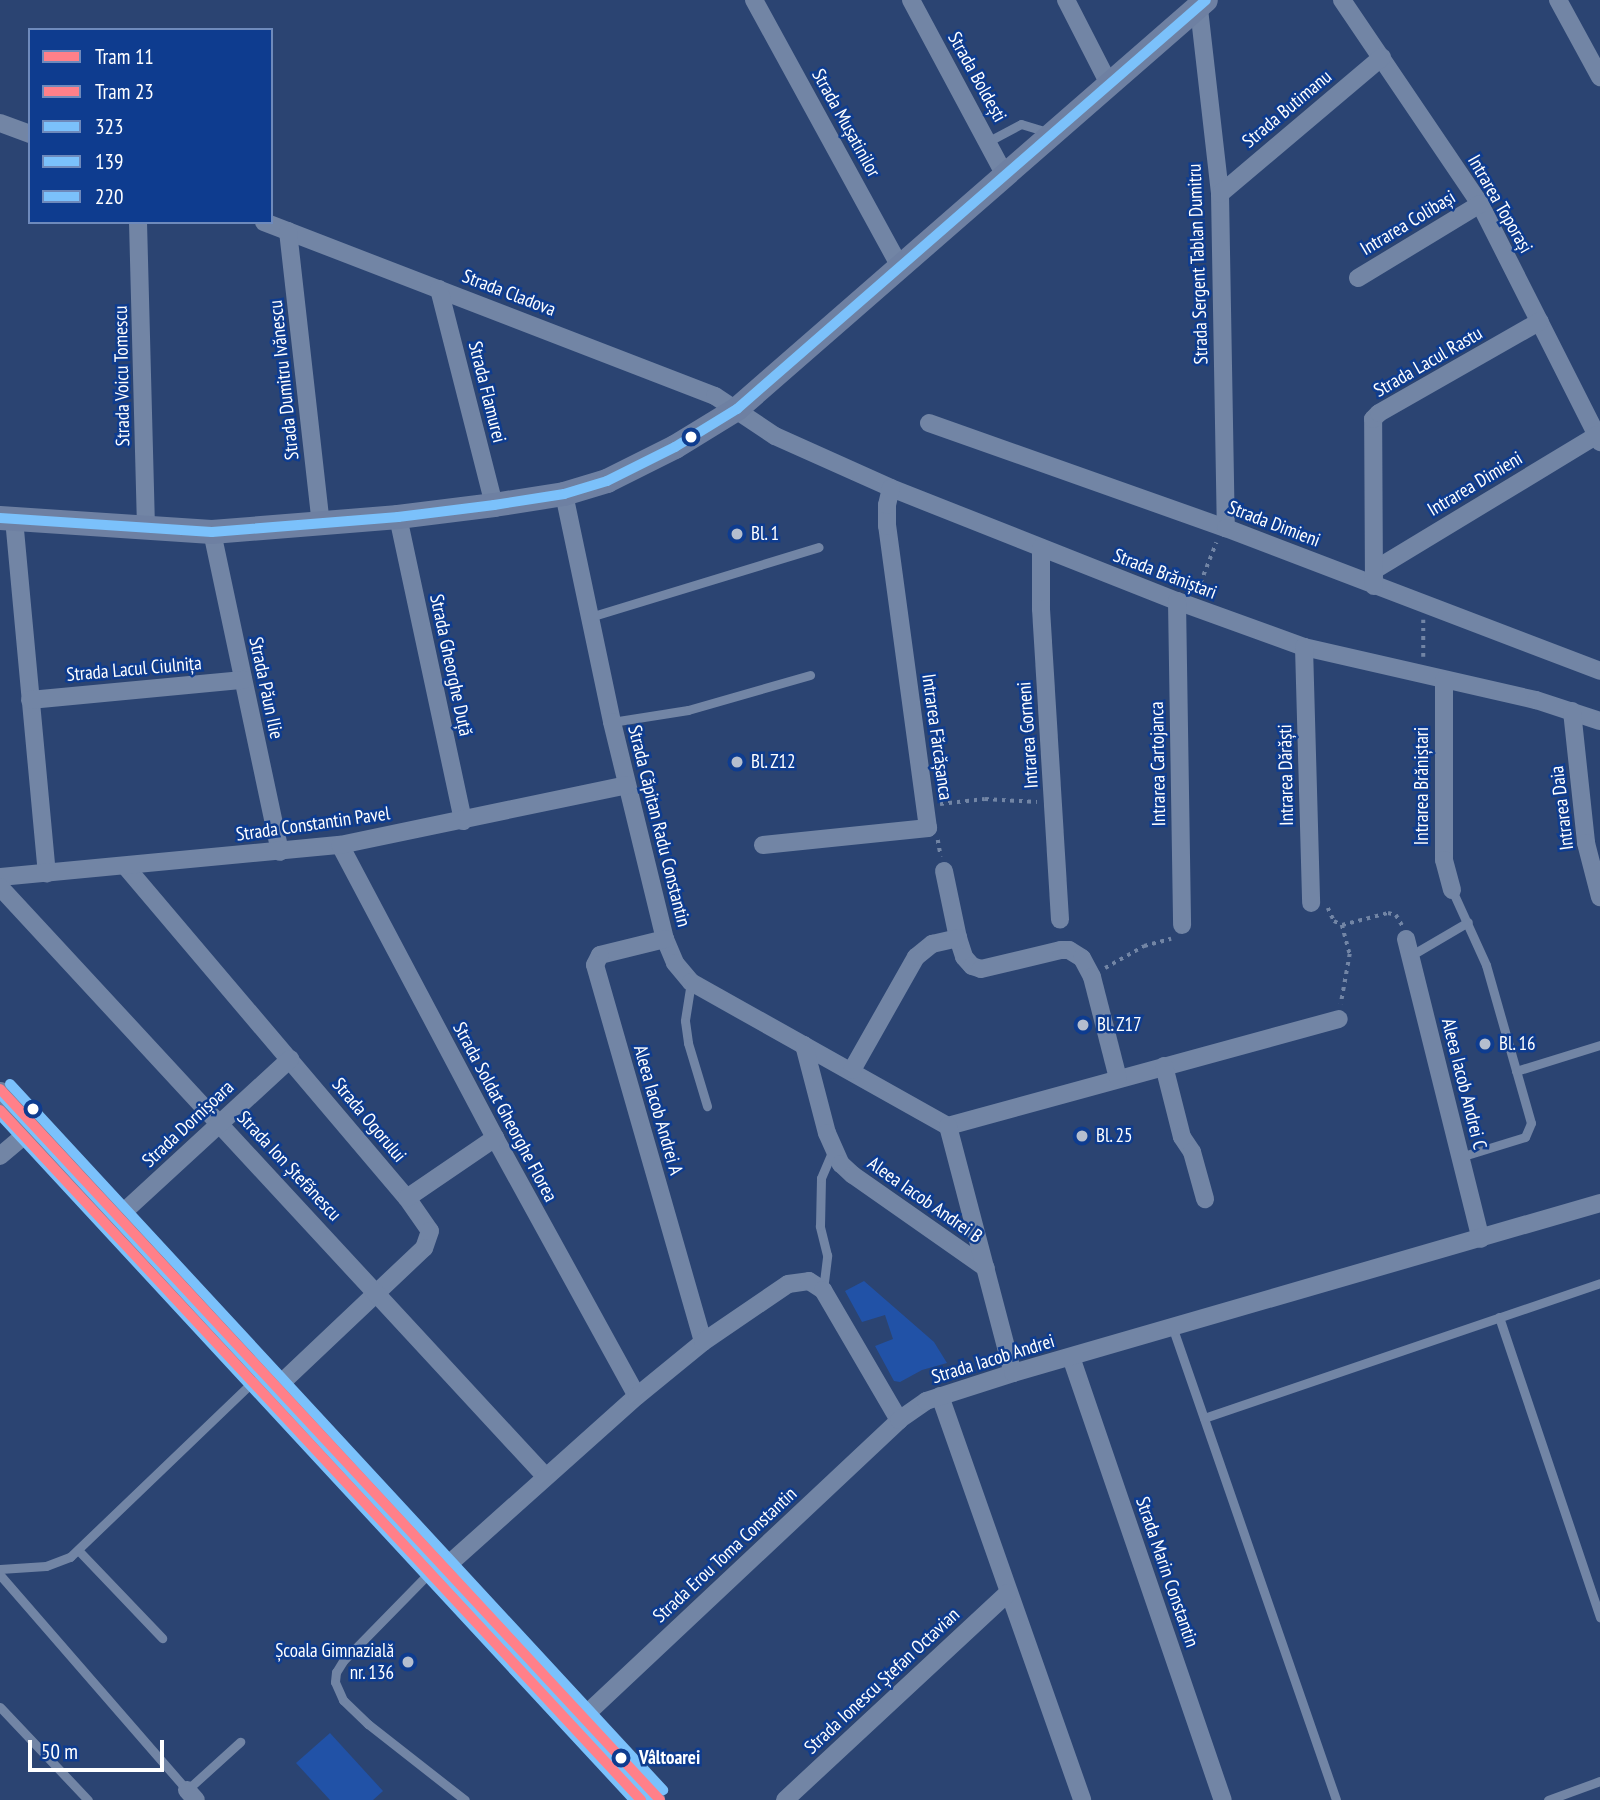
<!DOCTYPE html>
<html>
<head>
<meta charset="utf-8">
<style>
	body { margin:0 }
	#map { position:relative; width:1600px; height:1800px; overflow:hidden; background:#2b4472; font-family:"PT Sans Narrow",sans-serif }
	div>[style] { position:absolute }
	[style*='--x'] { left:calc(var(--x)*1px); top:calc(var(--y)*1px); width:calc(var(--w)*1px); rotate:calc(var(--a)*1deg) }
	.green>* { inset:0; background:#2152a7 }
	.path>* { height:3.5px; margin-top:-1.75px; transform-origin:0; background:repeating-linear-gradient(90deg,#7285a5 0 3.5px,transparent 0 8.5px) }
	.lane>* { height:9px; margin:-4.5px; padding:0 4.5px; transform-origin:4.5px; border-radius:4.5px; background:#7285a5 }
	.street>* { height:18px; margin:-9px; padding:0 9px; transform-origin:9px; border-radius:9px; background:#7285a5 }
	.secondary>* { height:24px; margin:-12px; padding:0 12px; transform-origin:12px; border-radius:12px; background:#6e80a2 }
	.bus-1>* { height:10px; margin:-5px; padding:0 5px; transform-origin:5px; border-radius:5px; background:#7bc1fb }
	.bus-2>* { height:10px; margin:-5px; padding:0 5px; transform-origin:5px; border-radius:5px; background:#7bc1fb }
	.bus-3>* { height:10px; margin:-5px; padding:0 5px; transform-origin:5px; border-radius:5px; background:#7bc1fb }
	.tram-1>* { height:10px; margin:-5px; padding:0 5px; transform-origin:5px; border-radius:5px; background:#ff8089 }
	.tram-2>* { height:10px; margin:-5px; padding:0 5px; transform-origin:5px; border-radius:5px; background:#ff8089 }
	.dots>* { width:19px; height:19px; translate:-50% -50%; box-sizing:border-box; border:4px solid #0e3c8f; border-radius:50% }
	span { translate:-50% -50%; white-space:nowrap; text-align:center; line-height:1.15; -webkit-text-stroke:5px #0e3c8f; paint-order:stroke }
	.street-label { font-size:19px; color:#fff }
	.poi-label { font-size:19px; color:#fff }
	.left { translate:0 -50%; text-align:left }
	.right { translate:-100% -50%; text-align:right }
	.stop-label { font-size:19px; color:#fff; font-weight:700 }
	.legend { position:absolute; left:28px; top:28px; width:245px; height:196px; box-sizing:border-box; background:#0e3c8f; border:2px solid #6e8abc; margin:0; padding:9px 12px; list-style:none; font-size:21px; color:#fff }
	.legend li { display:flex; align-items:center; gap:14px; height:35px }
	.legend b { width:35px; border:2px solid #6e8abc }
	.scale { position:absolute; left:28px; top:1740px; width:136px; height:32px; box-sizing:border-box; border:4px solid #fff; border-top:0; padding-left:9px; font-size:21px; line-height:24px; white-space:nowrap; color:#fff; -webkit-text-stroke:5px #0e3c8f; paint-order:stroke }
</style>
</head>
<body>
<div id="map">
	<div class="green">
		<div style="clip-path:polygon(864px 1281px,934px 1342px,947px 1363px,922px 1370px,900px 1382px,894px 1381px,875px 1346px,893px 1339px,885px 1315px,862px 1322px,845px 1291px)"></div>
		<div style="clip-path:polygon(330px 1733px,383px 1791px,373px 1800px,330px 1800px,296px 1763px)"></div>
	</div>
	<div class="path">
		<div style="--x:1197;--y:591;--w:52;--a:-68.4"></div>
		<div style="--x:1423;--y:657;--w:37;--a:-90"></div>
		<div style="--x:940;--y:804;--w:45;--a:-6.3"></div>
		<div style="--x:985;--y:799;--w:52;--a:3.3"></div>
		<div style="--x:938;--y:840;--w:17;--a:80"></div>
		<div style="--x:1328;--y:908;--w:14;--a:65"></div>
		<div style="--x:1334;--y:921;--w:9;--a:27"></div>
		<div style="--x:1342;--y:925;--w:30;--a:75"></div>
		<div style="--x:1350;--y:954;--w:51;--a:100.2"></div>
		<div style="--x:1342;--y:925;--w:48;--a:-14.6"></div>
		<div style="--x:1388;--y:913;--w:8;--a:14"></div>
		<div style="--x:1396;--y:915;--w:12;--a:59"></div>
		<div style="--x:1105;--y:968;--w:45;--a:-29.4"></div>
		<div style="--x:1144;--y:946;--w:28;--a:-15"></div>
	</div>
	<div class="lane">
		<div style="--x:989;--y:141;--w:36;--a:-28"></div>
		<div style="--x:1021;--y:124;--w:31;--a:17"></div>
		<div style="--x:590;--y:617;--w:239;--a:-17"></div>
		<div style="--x:612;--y:722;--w:77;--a:-9"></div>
		<div style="--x:688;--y:710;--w:127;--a:-16"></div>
		<div style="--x:1452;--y:890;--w:82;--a:65.6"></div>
		<div style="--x:1486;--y:965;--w:164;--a:74.1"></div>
		<div style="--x:1531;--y:1123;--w:15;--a:113"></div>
		<div style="--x:1525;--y:1137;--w:68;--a:162.9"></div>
		<div style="--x:1410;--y:956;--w:67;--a:-30.4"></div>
		<div style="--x:691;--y:982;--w:39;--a:99"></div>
		<div style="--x:685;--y:1021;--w:22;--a:82"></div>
		<div style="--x:688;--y:1043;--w:66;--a:73.2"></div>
		<div style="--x:1516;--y:1071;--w:88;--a:-17.2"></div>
		<div style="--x:823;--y:1290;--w:35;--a:-83"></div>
		<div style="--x:827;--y:1255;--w:30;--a:-104"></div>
		<div style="--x:820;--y:1226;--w:48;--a:-88.8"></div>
		<div style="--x:821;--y:1178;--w:30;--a:-67"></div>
		<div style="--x:1499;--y:1317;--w:317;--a:71.4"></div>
		<div style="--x:1173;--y:1329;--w:498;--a:70.9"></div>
		<div style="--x:1204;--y:1418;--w:418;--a:-18.8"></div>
		<div style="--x:78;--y:1550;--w:122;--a:46.3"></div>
		<div style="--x:434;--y:1568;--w:130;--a:134.4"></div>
		<div style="--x:343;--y:1661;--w:13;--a:122"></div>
		<div style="--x:336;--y:1672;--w:10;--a:96"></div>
		<div style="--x:335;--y:1682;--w:20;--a:66"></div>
		<div style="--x:343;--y:1700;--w:35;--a:44"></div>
		<div style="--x:368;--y:1724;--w:123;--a:38.1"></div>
		<div style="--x:0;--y:1569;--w:46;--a:-3.7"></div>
		<div style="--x:46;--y:1566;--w:26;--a:-21"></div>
		<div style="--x:70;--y:1557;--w:262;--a:-43.8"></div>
		<div style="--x:0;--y:1575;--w:285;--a:49"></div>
		<div style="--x:187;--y:1790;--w:72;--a:-42.2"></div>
		<div style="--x:0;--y:1707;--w:128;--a:46.6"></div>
		<div style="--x:1548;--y:1800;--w:55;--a:-20.1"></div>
	</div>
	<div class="street">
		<div style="--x:754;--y:0;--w:304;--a:61.3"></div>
		<div style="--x:911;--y:0;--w:199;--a:61.8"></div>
		<div style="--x:1066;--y:0;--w:94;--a:62.9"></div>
		<div style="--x:1198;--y:0;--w:195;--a:83.5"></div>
		<div style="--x:1220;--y:194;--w:334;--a:89"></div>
		<div style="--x:1342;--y:0;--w:246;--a:55.9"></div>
		<div style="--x:1480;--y:204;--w:267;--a:63.2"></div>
		<div style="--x:1558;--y:0;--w:88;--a:61.4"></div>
		<div style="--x:0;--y:123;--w:32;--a:20"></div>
		<div style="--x:1220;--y:194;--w:212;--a:-40.2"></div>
		<div style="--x:138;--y:222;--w:307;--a:88.5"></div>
		<div style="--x:264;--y:222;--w:483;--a:21.1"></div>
		<div style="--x:715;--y:396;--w:72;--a:33.7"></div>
		<div style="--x:775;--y:436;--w:127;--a:24.1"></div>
		<div style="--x:891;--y:488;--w:308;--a:21.6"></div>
		<div style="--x:1177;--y:601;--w:135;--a:19.9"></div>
		<div style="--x:1304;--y:647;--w:238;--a:12.9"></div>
		<div style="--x:1536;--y:700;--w:67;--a:18.2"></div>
		<div style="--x:288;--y:231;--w:295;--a:83.6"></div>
		<div style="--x:1358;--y:278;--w:143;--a:-31.2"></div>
		<div style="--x:439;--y:289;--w:223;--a:75.7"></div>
		<div style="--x:929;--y:423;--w:315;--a:19.5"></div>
		<div style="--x:1226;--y:528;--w:400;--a:20.9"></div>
		<div style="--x:564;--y:494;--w:233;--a:78.1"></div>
		<div style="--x:612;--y:722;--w:223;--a:76.3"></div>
		<div style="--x:665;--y:939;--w:26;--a:67"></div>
		<div style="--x:675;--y:963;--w:25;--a:50"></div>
		<div style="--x:691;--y:982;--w:295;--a:29.3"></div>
		<div style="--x:948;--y:1126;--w:405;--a:-15.3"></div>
		<div style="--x:398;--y:517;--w:311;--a:77.9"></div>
		<div style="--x:14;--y:519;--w:356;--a:84.7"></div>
		<div style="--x:212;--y:532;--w:327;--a:78"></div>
		<div style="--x:1041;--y:548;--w:61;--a:90"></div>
		<div style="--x:1041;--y:609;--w:311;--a:86.5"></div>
		<div style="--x:1376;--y:569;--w:258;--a:-31.2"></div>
		<div style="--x:1374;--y:586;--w:167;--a:-90.3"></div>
		<div style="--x:1373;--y:419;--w:8;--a:-45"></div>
		<div style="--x:1379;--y:413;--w:185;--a:-29.7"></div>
		<div style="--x:1177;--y:601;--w:324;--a:89.1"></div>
		<div style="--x:1304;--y:647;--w:256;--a:88.4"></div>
		<div style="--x:1444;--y:680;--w:180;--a:90"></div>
		<div style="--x:1444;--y:860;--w:31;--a:75"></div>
		<div style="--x:30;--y:700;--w:214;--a:-5.4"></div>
		<div style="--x:1572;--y:711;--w:133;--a:83.9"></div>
		<div style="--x:1586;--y:843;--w:56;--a:75.5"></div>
		<div style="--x:340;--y:845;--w:331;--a:62.1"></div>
		<div style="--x:495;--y:1138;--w:294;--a:61.2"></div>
		<div style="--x:763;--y:845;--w:166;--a:-5.9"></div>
		<div style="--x:928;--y:828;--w:305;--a:-97.7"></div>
		<div style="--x:887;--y:526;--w:21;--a:-90"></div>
		<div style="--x:887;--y:505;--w:17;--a:-77"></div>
		<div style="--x:126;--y:867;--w:434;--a:49.7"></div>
		<div style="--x:407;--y:1198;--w:40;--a:55.1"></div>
		<div style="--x:430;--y:1231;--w:18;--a:109"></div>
		<div style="--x:424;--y:1248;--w:208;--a:136.6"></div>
		<div style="--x:944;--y:871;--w:68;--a:78.2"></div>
		<div style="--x:958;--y:938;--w:20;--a:72"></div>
		<div style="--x:964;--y:957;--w:12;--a:48"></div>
		<div style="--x:972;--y:966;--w:9;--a:18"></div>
		<div style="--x:981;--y:969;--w:82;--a:-13.4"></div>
		<div style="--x:1061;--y:950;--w:8;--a:0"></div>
		<div style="--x:1069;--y:950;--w:15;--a:32"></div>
		<div style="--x:1082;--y:958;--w:21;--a:62"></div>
		<div style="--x:1092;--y:977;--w:104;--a:75.6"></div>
		<div style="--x:0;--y:877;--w:342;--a:-5.4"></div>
		<div style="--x:340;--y:845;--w:293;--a:-11.8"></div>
		<div style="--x:0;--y:887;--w:802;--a:47.22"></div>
		<div style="--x:665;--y:939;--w:67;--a:166.2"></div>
		<div style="--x:600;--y:955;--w:11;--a:117"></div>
		<div style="--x:595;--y:965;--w:392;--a:74"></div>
		<div style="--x:1406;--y:939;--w:309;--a:76"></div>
		<div style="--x:804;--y:1045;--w:91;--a:75.4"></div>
		<div style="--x:827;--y:1133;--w:34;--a:66"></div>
		<div style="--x:841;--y:1164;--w:16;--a:43"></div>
		<div style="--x:853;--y:1175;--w:162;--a:35"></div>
		<div style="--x:1164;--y:1066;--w:73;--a:75.8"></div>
		<div style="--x:1182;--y:1137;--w:18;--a:56"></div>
		<div style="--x:1192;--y:1152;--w:49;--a:74.5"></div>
		<div style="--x:852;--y:1070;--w:130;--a:-60.5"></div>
		<div style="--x:916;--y:957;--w:21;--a:-39"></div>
		<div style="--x:932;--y:944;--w:27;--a:-13"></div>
		<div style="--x:948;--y:1126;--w:255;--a:75.3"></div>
		<div style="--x:0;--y:1156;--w:42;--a:-40.2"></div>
		<div style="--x:407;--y:1198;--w:107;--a:-34.3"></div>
		<div style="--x:115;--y:1220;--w:238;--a:-42.6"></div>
		<div style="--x:1071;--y:1357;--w:468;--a:71.1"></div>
		<div style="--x:940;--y:1396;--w:428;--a:70.6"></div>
		<div style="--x:440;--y:1572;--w:264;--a:-41.8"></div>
		<div style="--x:637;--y:1396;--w:85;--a:-39.3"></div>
		<div style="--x:703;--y:1342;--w:103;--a:-34.3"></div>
		<div style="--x:788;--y:1284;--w:21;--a:-8"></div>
		<div style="--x:809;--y:1281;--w:17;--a:33"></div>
		<div style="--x:823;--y:1290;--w:151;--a:59.7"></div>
		<div style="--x:579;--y:1721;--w:439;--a:-43.2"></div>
		<div style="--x:899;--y:1420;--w:33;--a:-35"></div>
		<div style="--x:926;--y:1401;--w:91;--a:-17.8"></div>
		<div style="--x:1013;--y:1373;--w:611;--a:-16.15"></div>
		<div style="--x:187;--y:1790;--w:13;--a:48"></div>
		<div style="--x:785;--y:1800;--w:304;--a:-42.9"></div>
	</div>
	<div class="secondary">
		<div style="--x:0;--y:518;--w:212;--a:3.8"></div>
		<div style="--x:212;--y:532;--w:187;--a:-4.6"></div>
		<div style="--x:398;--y:517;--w:97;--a:-7.1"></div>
		<div style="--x:494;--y:505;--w:71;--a:-8.9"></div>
		<div style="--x:564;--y:494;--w:45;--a:-16.8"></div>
		<div style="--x:607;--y:481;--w:76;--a:-26.6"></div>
		<div style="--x:675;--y:447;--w:73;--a:-31.5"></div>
		<div style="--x:737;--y:409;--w:622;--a:-41.09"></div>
		<div style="--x:0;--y:1094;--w:962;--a:47.23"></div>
	</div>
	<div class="bus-1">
		<div style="--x:0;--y:518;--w:212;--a:3.8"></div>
		<div style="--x:212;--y:532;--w:187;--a:-4.6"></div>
		<div style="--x:398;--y:517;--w:97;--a:-7.1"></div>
		<div style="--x:494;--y:505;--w:71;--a:-8.9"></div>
		<div style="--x:564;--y:494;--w:45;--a:-16.8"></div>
		<div style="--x:607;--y:481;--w:76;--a:-26.6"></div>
		<div style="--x:675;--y:447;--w:73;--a:-31.5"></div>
		<div style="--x:737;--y:409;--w:622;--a:-41.09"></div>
		<div style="--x:0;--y:1094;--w:962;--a:47.23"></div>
	</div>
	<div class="bus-2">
		<div style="--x:0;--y:1115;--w:933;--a:47.21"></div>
	</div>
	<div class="bus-3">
		<div style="--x:10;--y:1084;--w:962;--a:47.23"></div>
	</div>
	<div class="tram-1">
		<div style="--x:0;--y:1089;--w:970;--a:47.13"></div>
	</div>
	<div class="tram-2">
		<div style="--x:0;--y:1110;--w:942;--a:47.11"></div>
	</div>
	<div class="dots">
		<div style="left:691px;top:437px;background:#fff"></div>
		<div style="left:737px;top:534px;background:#b5bece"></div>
		<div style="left:737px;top:762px;background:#b5bece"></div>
		<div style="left:1083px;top:1025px;background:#b5bece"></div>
		<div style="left:1485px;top:1044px;background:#b5bece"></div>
		<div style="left:33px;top:1109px;background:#fff"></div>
		<div style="left:1082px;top:1136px;background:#b5bece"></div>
		<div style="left:408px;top:1662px;background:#b5bece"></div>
		<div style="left:621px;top:1758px;background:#fff"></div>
	</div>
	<div class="street-label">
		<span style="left:977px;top:77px;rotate:61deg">Strada Boldești</span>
		<span style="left:1287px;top:109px;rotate:-40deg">Strada Butimanu</span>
		<span style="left:846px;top:123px;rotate:61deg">Strada Mușatinilor</span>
		<span style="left:1500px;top:204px;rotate:60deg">Intrarea Toporași</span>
		<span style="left:1408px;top:223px;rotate:-31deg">Intrarea Colibași</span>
		<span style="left:1198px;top:264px;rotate:-92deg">Strada Sergent Tablan Dumitru</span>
		<span style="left:509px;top:293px;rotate:21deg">Strada Cladova</span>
		<span style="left:1428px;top:362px;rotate:-30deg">Strada Lacul Rastu</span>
		<span style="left:122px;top:376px;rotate:-91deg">Strada Voicu Tomescu</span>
		<span style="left:284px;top:380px;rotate:-96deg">Strada Dumitru Ivănescu</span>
		<span style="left:487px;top:392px;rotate:76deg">Strada Flamurei</span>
		<span style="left:1475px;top:484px;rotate:-31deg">Intrarea Dimieni</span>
		<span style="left:1274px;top:524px;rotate:21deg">Strada Dimieni</span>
		<span style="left:1165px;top:574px;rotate:21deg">Strada Brăniștari</span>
		<span style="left:451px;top:665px;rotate:78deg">Strada Gheorghe Duță</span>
		<span style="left:134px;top:669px;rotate:-5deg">Strada Lacul Ciulnița</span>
		<span style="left:266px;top:688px;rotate:78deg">Strada Păun Ilie</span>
		<span style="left:1028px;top:735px;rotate:-94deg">Intrarea Gorneni</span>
		<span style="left:937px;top:737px;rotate:82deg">Intrarea Fărcășanca</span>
		<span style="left:1158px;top:764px;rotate:-91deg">Intrarea Cartojanca</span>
		<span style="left:1286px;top:775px;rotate:-91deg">Intrarea Dărăști</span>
		<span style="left:1422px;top:786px;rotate:-90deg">Intrarea Brăniștari</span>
		<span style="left:1562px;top:808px;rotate:-97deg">Intrarea Daia</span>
		<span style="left:313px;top:824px;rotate:-8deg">Strada Constantin Pavel</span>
		<span style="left:659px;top:826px;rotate:76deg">Strada Căpitan Radu Constantin</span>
		<span style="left:1464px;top:1084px;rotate:76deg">Aleea Iacob Andrei C</span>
		<span style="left:658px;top:1110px;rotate:74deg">Aleea Iacob Andrei A</span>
		<span style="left:505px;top:1112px;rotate:62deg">Strada Soldat Gheorghe Florea</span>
		<span style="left:369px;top:1120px;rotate:50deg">Strada Ogorului</span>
		<span style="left:188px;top:1124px;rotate:-43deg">Strada Dornișoara</span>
		<span style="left:289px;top:1166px;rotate:47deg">Strada Ion Ștefănescu</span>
		<span style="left:925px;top:1200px;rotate:35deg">Aleea Iacob Andrei B</span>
		<span style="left:993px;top:1359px;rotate:-17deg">Strada Iacob Andrei</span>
		<span style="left:725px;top:1555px;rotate:-43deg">Strada Erou Toma Constantin</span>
		<span style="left:1167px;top:1572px;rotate:71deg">Strada Marin Constantin</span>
		<span style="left:882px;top:1681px;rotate:-43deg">Strada Ionescu Ștefan Octavian</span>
	</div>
	<div class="poi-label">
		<span class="left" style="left:751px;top:534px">Bl. 1</span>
		<span class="left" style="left:751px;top:762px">Bl. Z12</span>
		<span class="left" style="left:1097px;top:1025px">Bl. Z17</span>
		<span class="left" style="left:1499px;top:1044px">Bl. 16</span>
		<span class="left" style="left:1096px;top:1136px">Bl. 25</span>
		<span class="right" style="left:394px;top:1662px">Școala Gimnazială<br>nr. 136</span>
	</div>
	<div class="stop-label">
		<span class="left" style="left:639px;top:1758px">Vâltoarei</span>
	</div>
	<ul class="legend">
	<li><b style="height:9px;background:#ff8089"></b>Tram 11</li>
	<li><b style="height:9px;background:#ff8089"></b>Tram 23</li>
	<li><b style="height:9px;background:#7bc1fb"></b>323</li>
	<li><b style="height:9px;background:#7bc1fb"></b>139</li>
	<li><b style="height:9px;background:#7bc1fb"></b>220</li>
	</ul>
	<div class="scale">50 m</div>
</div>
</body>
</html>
